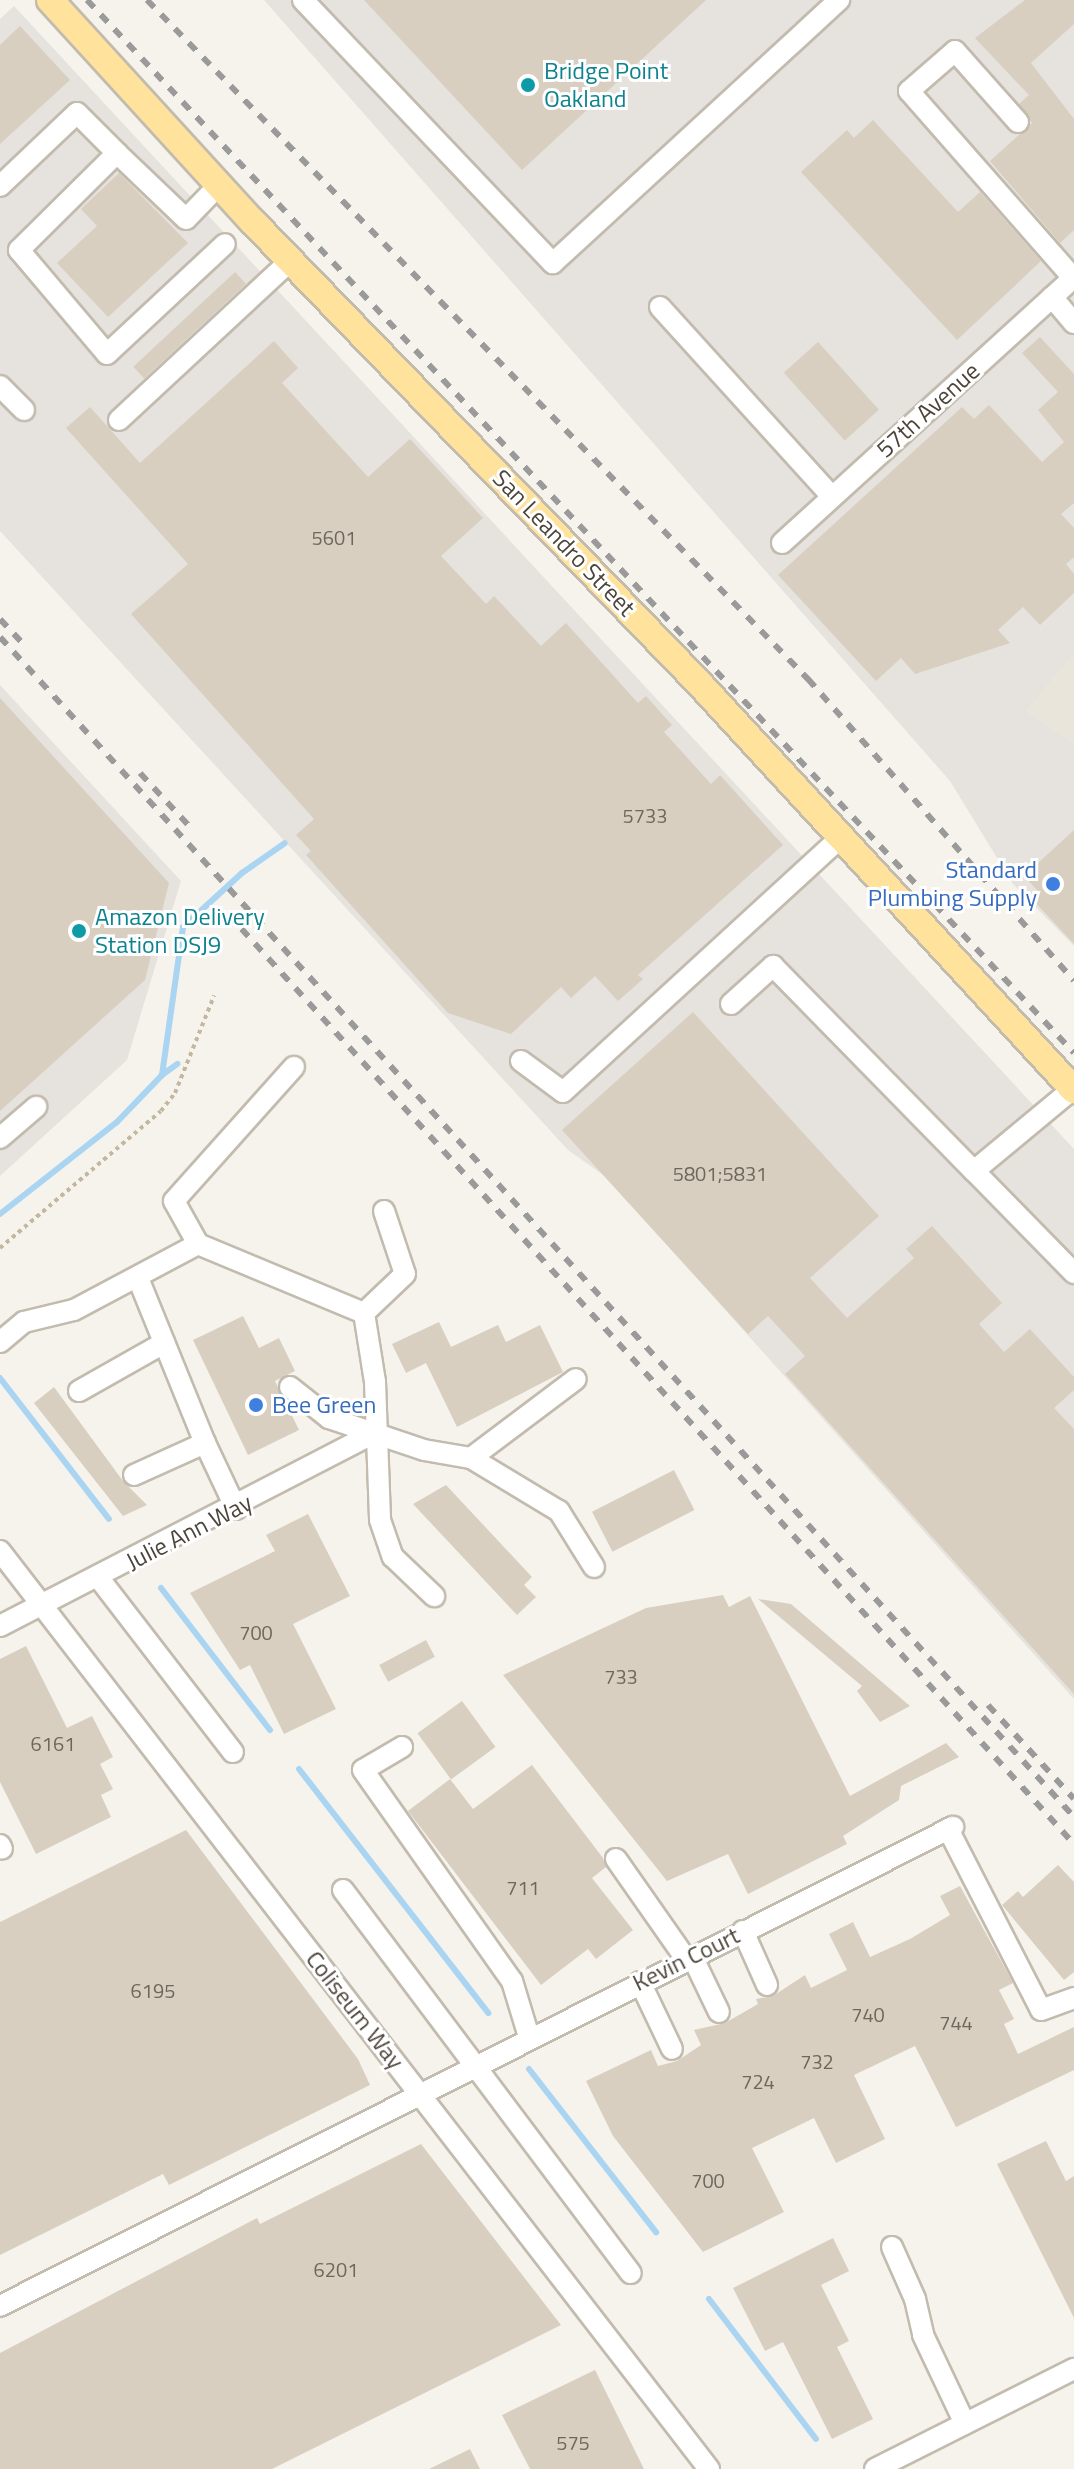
<!DOCTYPE html>
<html>
<head>
<meta charset="utf-8">
<style>
	body { margin:0 }
	#map { position:relative; width:1074px; height:2469px; overflow:hidden; background:#f6f3ec; font-family:"Titillium Web",sans-serif }
	div>[style] { position:absolute }
	[style*='--x'] { left:calc(var(--x)*1px); top:calc(var(--y)*1px); width:calc(var(--w)*1px); rotate:calc(var(--a)*1deg) }
	.residential>* { inset:0; background:#eae5da }
	.industrial>* { inset:0; background:#e6e2dd }
	.stream>* { height:6px; margin:-3px; padding:0 3px; transform-origin:3px; border-radius:3px; background:#a9d4f2 }
	.building>* { inset:0; background:#d8cfc1; transform-origin:0 0 }
	.path>* { height:4px; margin-top:-2px; transform-origin:0; background:repeating-linear-gradient(90deg,#c4b79f 0 4px,transparent 0 8px) }
	.roads { filter:drop-shadow(2px 0 #c2bbae) drop-shadow(-2px 0 #c2bbae) drop-shadow(0 2px #c2bbae) drop-shadow(0 -2px #c2bbae) }
	.minor>* { height:20px; margin:-10px; padding:0 10px; transform-origin:10px; border-radius:10px; background:#fff }
	.major>* { height:26px; margin:-13px; padding:0 13px; transform-origin:13px; border-radius:13px; background:#ffe39c }
	.rail>* { height:6px; margin-top:-3px; transform-origin:0; background:repeating-linear-gradient(90deg,#9a9a9a 0 10px,transparent 0 20px) }
	.dots>* { width:22px; height:22px; translate:-50% -50%; box-sizing:border-box; border:4px solid #fff; border-radius:50% }
	span { translate:-50% -50%; white-space:nowrap; text-align:center; line-height:1.15; -webkit-text-stroke:6px #fff; paint-order:stroke }
	.number-label { font-size:20px; color:#6e675b }
	.number-label span { -webkit-text-stroke-width:0 }
	.culture-label { font-size:24px; color:#0d838f }
	.left { translate:0 -50%; text-align:left }
	.street-label { font-size:24px; color:#4b4439 }
	.shop-label { font-size:24px; color:#366cbe }
	.right { translate:-100% -50%; text-align:right }
</style>
</head>
<body>
<div id="map">
	<div class="residential">
		<div style="clip-path:polygon(1074px 654px,1074px 743px,1027px 711px)"></div>
	</div>
	<div class="industrial">
		<div style="clip-path:polygon(264px 0,1074px 0,1074px 654px,1027px 711px,1074px 743px,1074px 946px,1013px 884px,950px 781px)"></div>
		<div style="clip-path:polygon(14px 6px,1074px 1149px,1074px 1699px,606px 1177px,568px 1150px,0 531px,0 19px)"></div>
		<div style="clip-path:polygon(0 685px,181px 881px,127px 1060px,0 1176px)"></div>
	</div>
	<div class="stream">
		<div style="--x:162;--y:1075;--w:19;--a:-36"></div>
		<div style="--x:0;--y:1214;--w:149;--a:-38.2"></div>
		<div style="--x:117;--y:1122;--w:65;--a:-46.2"></div>
		<div style="--x:162;--y:1075;--w:149;--a:-81.9"></div>
		<div style="--x:183;--y:927;--w:80;--a:-42.5"></div>
		<div style="--x:242;--y:873;--w:52;--a:-34.9"></div>
		<div style="--x:0;--y:1378;--w:178;--a:52.3"></div>
		<div style="--x:161;--y:1588;--w:179;--a:52.5"></div>
		<div style="--x:299;--y:1769;--w:309;--a:52.2"></div>
		<div style="--x:529;--y:2069;--w:207;--a:52.1"></div>
		<div style="--x:709;--y:2299;--w:176;--a:52.6"></div>
	</div>
	<div class="building">
		<div style="clip-path:polygon(364px 0,706px 0,522px 170px)"></div>
		<div style="clip-path:polygon(1025px 0,1074px 0,1074px 24px,1031px 63px,1074px 119px,1074px 230px,1060px 243px,990px 161px,1032px 123px,1019px 104px,1029px 95px,975px 38px)"></div>
		<div style="clip-path:polygon(20px 26px,70px 80px,0 144px,0 45px)"></div>
		<div style="clip-path:polygon(873px 120px,958px 212px,980px 192px,1041px 261px,957px 340px,801px 172px,847px 130px,854px 138px)"></div>
		<div style="clip-path:polygon(119px 173px,188px 243px,108px 317px,57px 263px,97px 226px,81px 209px)"></div>
		<div style="left:235px;top:272px;width:16px;height:139px;rotate:47deg"></div>
		<div style="clip-path:polygon(1040px 337px,1074px 374px,1074px 503px,1061px 514px,1074px 528px,1074px 557px,1066px 564px,1074px 574px,1074px 593px,1040px 625px,1023px 607px,998px 630px,1010px 643px,915px 674px,901px 658px,876px 681px,778px 575px,962px 407px,974px 419px,989px 405px,1042px 462px,1064px 442px,1038px 410px,1058px 392px,1022px 353px)"></div>
		<div style="clip-path:polygon(274px 341px,298px 368px,282px 383px,368px 477px,410px 439px,483px 518px,441px 556px,486px 604px,494px 596px,541px 646px,566px 623px,638px 703px,646px 696px,672px 725px,664px 732px,711px 784px,720px 775px,783px 845px,638px 975px,643px 979px,618px 1001px,595px 976px,571px 998px,561px 987px,511px 1034px,448px 1013px,306px 855px,311px 851px,296px 835px,314px 819px,131px 614px,188px 564px,66px 428px,90px 407px,140px 463px)"></div>
		<div style="left:818px;top:342px;width:91px;height:46px;rotate:48deg"></div>
		<div style="clip-path:polygon(0 698px,169px 883px,145px 980px,0 1111px)"></div>
		<div style="clip-path:polygon(1074px 830px,1074px 944px,1032px 899px,1039px 892px,1024px 876px)"></div>
		<div style="clip-path:polygon(693px 1012px,879px 1216px,810px 1278px,847px 1318px,914px 1258px,906px 1249px,932px 1226px,1002px 1303px,979px 1324px,1004px 1352px,1030px 1329px,1074px 1377px,1074px 1390px,1054px 1408px,1074px 1429px,1074px 1694px,785px 1374px,805px 1356px,768px 1316px,748px 1334px,562px 1130px)"></div>
		<div style="clip-path:polygon(243px 1316px,259px 1348px,279px 1338px,295px 1371px,275px 1381px,299px 1430px,248px 1455px,193px 1340px)"></div>
		<div style="clip-path:polygon(439px 1322px,451px 1347px,498px 1325px,506px 1342px,540px 1325px,563px 1372px,457px 1427px,426px 1363px,406px 1373px,392px 1344px)"></div>
		<div style="clip-path:polygon(54px 1387px,123px 1481px,147px 1505px,123px 1516px,34px 1403px)"></div>
		<div style="left:674px;top:1470px;width:45px;height:92px;rotate:63deg"></div>
		<div style="clip-path:polygon(446px 1485px,532px 1577px,524px 1585px,536px 1597px,517px 1615px,413px 1504px)"></div>
		<div style="clip-path:polygon(308px 1514px,350px 1596px,293px 1624px,336px 1709px,284px 1734px,250px 1665px,240px 1670px,190px 1593px,275px 1551px,266px 1535px)"></div>
		<div style="clip-path:polygon(723px 1595px,729px 1607px,750px 1596px,850px 1796px,946px 1743px,959px 1757px,901px 1786px,899px 1800px,843px 1836px,847px 1844px,748px 1894px,728px 1854px,667px 1881px,503px 1675px,646px 1608px)"></div>
		<div style="clip-path:polygon(758px 1599px,791px 1604px,910px 1706px,880px 1722px,857px 1691px,862px 1686px)"></div>
		<div style="left:426px;top:1640px;width:19px;height:53px;rotate:62deg"></div>
		<div style="clip-path:polygon(26px 1646px,67px 1728px,92px 1716px,113px 1757px,100px 1764px,113px 1789px,101px 1795px,111px 1817px,36px 1854px,0 1782px,0 1659px)"></div>
		<div style="left:462px;top:1701px;width:57px;height:55px;rotate:54deg"></div>
		<div style="clip-path:polygon(532px 1765px,603px 1858px,606px 1867px,592px 1878px,633px 1930px,596px 1959px,588px 1949px,541px 1985px,408px 1811px,450px 1779px,473px 1809px)"></div>
		<div style="clip-path:polygon(186px 1830px,358px 2059px,370px 2085px,169px 2185px,163px 2174px,0 2255px,0 1922px)"></div>
		<div style="clip-path:polygon(1058px 1865px,1074px 1882px,1074px 1972px,1064px 1980px,1002px 1905px,1018px 1891px,1023px 1897px)"></div>
		<div style="clip-path:polygon(960px 1886px,1013px 1983px,999px 1990px,1014px 2019px,1004px 2024px,1018px 2054px,1074px 2027px,1074px 2070px,956px 2127px,915px 2046px,854px 2075px,885px 2139px,836px 2163px,814px 2118px,752px 2148px,784px 2212px,703px 2252px,613px 2136px,586px 2081px,651px 2050px,658px 2066px,677px 2061px,701px 2045px,694px 2030px,725px 2023px,758px 2004px,756px 1999px,773px 1996px,805px 1975px,811px 1988px,847px 1970px,829px 1934px,853px 1922px,870px 1957px,910px 1939px,950px 1915px,940px 1896px)"></div>
		<div style="clip-path:polygon(1046px 2141px,1066px 2181px,1074px 2176px,1074px 2318px,997px 2164px)"></div>
		<div style="clip-path:polygon(421px 2144px,561px 2325px,272px 2469px,0 2469px,0 2353px,257px 2218px,260px 2224px)"></div>
		<div style="clip-path:polygon(833px 2238px,849px 2271px,821px 2285px,849px 2341px,837px 2347px,873px 2419px,832px 2439px,783px 2342px,765px 2351px,733px 2288px)"></div>
		<div style="clip-path:polygon(595px 2370px,644px 2469px,530px 2469px,502px 2415px)"></div>
		<div style="clip-path:polygon(470px 2449px,480px 2469px,429px 2469px)"></div>
	</div>
	<div class="path">
		<div style="--x:0;--y:1248;--w:211;--a:-40.4"></div>
		<div style="--x:161;--y:1111;--w:23;--a:-52"></div>
		<div style="--x:175;--y:1093;--w:105;--a:-68.1"></div>
	</div>
	<div class="roads">
		<div class="minor">
			<div style="--x:303;--y:0;--w:363;--a:46.5"></div>
			<div style="--x:553;--y:263;--w:389;--a:-42.6"></div>
			<div style="--x:1018;--y:122;--w:95;--a:-131.6"></div>
			<div style="--x:955;--y:51;--w:61;--a:139"></div>
			<div style="--x:909;--y:91;--w:249;--a:48.7"></div>
			<div style="--x:219;--y:185;--w:47;--a:134.1"></div>
			<div style="--x:186;--y:219;--w:95;--a:-136.3"></div>
			<div style="--x:117;--y:153;--w:138;--a:135.3"></div>
			<div style="--x:19;--y:250;--w:136;--a:49.8"></div>
			<div style="--x:107;--y:354;--w:161;--a:-43"></div>
			<div style="--x:0;--y:186;--w:106;--a:-43.5"></div>
			<div style="--x:77;--y:113;--w:57;--a:45"></div>
			<div style="--x:1052;--y:297;--w:34;--a:50"></div>
			<div style="--x:660;--y:307;--w:256;--a:47.8"></div>
			<div style="--x:0;--y:386;--w:34;--a:45"></div>
			<div style="--x:119;--y:420;--w:233;--a:-42.9"></div>
			<div style="--x:782;--y:543;--w:395;--a:-42.3"></div>
			<div style="--x:731;--y:1004;--w:57;--a:-42.1"></div>
			<div style="--x:773;--y:966;--w:287;--a:45.6"></div>
			<div style="--x:521;--y:1061;--w:52;--a:36.4"></div>
			<div style="--x:563;--y:1092;--w:379;--a:-42.5"></div>
			<div style="--x:1074;--y:1088;--w:130;--a:140.3"></div>
			<div style="--x:974;--y:1171;--w:143;--a:45.6"></div>
			<div style="--x:0;--y:1138;--w:48;--a:-40.7"></div>
			<div style="--x:384;--y:1211;--w:66;--a:71.6"></div>
			<div style="--x:405;--y:1274;--w:57;--a:136.4"></div>
			<div style="--x:364;--y:1313;--w:70;--a:80.9"></div>
			<div style="--x:375;--y:1382;--w:138;--a:87.9"></div>
			<div style="--x:380;--y:1520;--w:39;--a:71"></div>
			<div style="--x:393;--y:1557;--w:57;--a:43.6"></div>
			<div style="--x:198;--y:1244;--w:180;--a:22.6"></div>
			<div style="--x:138;--y:1278;--w:178;--a:67.9"></div>
			<div style="--x:0;--y:1342;--w:31;--a:-40"></div>
			<div style="--x:24;--y:1322;--w:51;--a:-13.5"></div>
			<div style="--x:74;--y:1310;--w:140;--a:-28"></div>
			<div style="--x:198;--y:1244;--w:49;--a:-119.2"></div>
			<div style="--x:174;--y:1201;--w:180;--a:-48.2"></div>
			<div style="--x:290;--y:1387;--w:50;--a:38.5"></div>
			<div style="--x:329;--y:1418;--w:100;--a:18.6"></div>
			<div style="--x:424;--y:1450;--w:48;--a:9.7"></div>
			<div style="--x:471;--y:1458;--w:131;--a:-37"></div>
			<div style="--x:79;--y:1391;--w:98;--a:-29.5"></div>
			<div style="--x:471;--y:1458;--w:103;--a:31.1"></div>
			<div style="--x:559;--y:1511;--w:66;--a:58"></div>
			<div style="--x:134;--y:1475;--w:78;--a:-24.3"></div>
			<div style="--x:205;--y:1443;--w:73;--a:64.8"></div>
			<div style="--x:0;--y:1551;--w:1160;--a:52.32"></div>
			<div style="--x:98;--y:1577;--w:221;--a:52.4"></div>
			<div style="--x:0;--y:1626;--w:423;--a:-27.3"></div>
			<div style="--x:402;--y:1747;--w:45;--a:149.5"></div>
			<div style="--x:363;--y:1770;--w:258;--a:54.8"></div>
			<div style="--x:512;--y:1981;--w:59;--a:73.1"></div>
			<div style="--x:948;--y:1829;--w:203;--a:62.8"></div>
			<div style="--x:1041;--y:2010;--w:35;--a:-20"></div>
			<div style="--x:0;--y:1845;--w:4;--a:63"></div>
			<div style="--x:616;--y:1859;--w:122;--a:55"></div>
			<div style="--x:343;--y:1890;--w:479;--a:53.1"></div>
			<div style="--x:743;--y:1931;--w:59;--a:66"></div>
			<div style="--x:692;--y:1956;--w:62;--a:64.3"></div>
			<div style="--x:640;--y:1982;--w:74;--a:64.5"></div>
			<div style="--x:892;--y:2247;--w:57;--a:66.1"></div>
			<div style="--x:915;--y:2299;--w:37;--a:77"></div>
			<div style="--x:923;--y:2335;--w:98;--a:64.7"></div>
			<div style="--x:0;--y:2306;--w:1067;--a:-26.69"></div>
			<div style="--x:875;--y:2469;--w:223;--a:-26.7"></div>
		</div>
		<div class="major">
			<div style="--x:50;--y:0;--w:301;--a:47.6"></div>
			<div style="--x:253;--y:222;--w:640;--a:45.95"></div>
			<div style="--x:698;--y:682;--w:555;--a:47.34"></div>
		</div>
	</div>
	<div class="rail">
		<div style="--x:87;--y:0;--w:1443;--a:46.85"></div>
		<div style="--x:147;--y:0;--w:948;--a:45.77"></div>
		<div style="--x:808;--y:679;--w:402;--a:48.6"></div>
		<div style="--x:0;--y:619;--w:33;--a:47"></div>
		<div style="--x:0;--y:637;--w:1596;--a:47.69"></div>
		<div style="--x:140;--y:773;--w:76;--a:47.1"></div>
		<div style="--x:228;--y:914;--w:1257;--a:47.71"></div>
		<div style="--x:988;--y:1705;--w:127;--a:47.5"></div>
	</div>
	<div class="dots">
		<div style="left:528px;top:85px;background:#0f9aa8"></div>
		<div style="left:1053px;top:884px;background:#3f7fe0"></div>
		<div style="left:79px;top:931px;background:#0f9aa8"></div>
		<div style="left:256px;top:1405px;background:#3f7fe0"></div>
	</div>
	<div class="number-label">
		<span style="left:334px;top:537px">5601</span>
		<span style="left:645px;top:815px">5733</span>
		<span style="left:720px;top:1173px">5801;5831</span>
		<span style="left:256px;top:1632px">700</span>
		<span style="left:621px;top:1676px">733</span>
		<span style="left:53px;top:1743px">6161</span>
		<span style="left:523px;top:1887px">711</span>
		<span style="left:153px;top:1990px">6195</span>
		<span style="left:868px;top:2014px">740</span>
		<span style="left:956px;top:2022px">744</span>
		<span style="left:817px;top:2061px">732</span>
		<span style="left:758px;top:2081px">724</span>
		<span style="left:708px;top:2180px">700</span>
		<span style="left:336px;top:2269px">6201</span>
		<span style="left:573px;top:2442px">575</span>
	</div>
	<div class="culture-label">
		<span class="left" style="left:544px;top:85px">Bridge Point<br>Oakland</span>
		<span class="left" style="left:95px;top:931px">Amazon Delivery<br>Station DSJ9</span>
	</div>
	<div class="street-label">
		<span style="left:928px;top:410px;rotate:-42deg">57th Avenue</span>
		<span style="left:564px;top:543px;rotate:46deg">San Leandro Street</span>
		<span style="left:189px;top:1532px;rotate:-27deg">Julie Ann Way</span>
		<span style="left:686px;top:1959px;rotate:-26deg">Kevin Court</span>
		<span style="left:355px;top:2010px;rotate:52deg">Coliseum Way</span>
	</div>
	<div class="shop-label">
		<span class="right" style="left:1037px;top:884px">Standard<br>Plumbing Supply</span>
		<span class="left" style="left:272px;top:1405px">Bee Green</span>
	</div>
</div>
</body>
</html>
